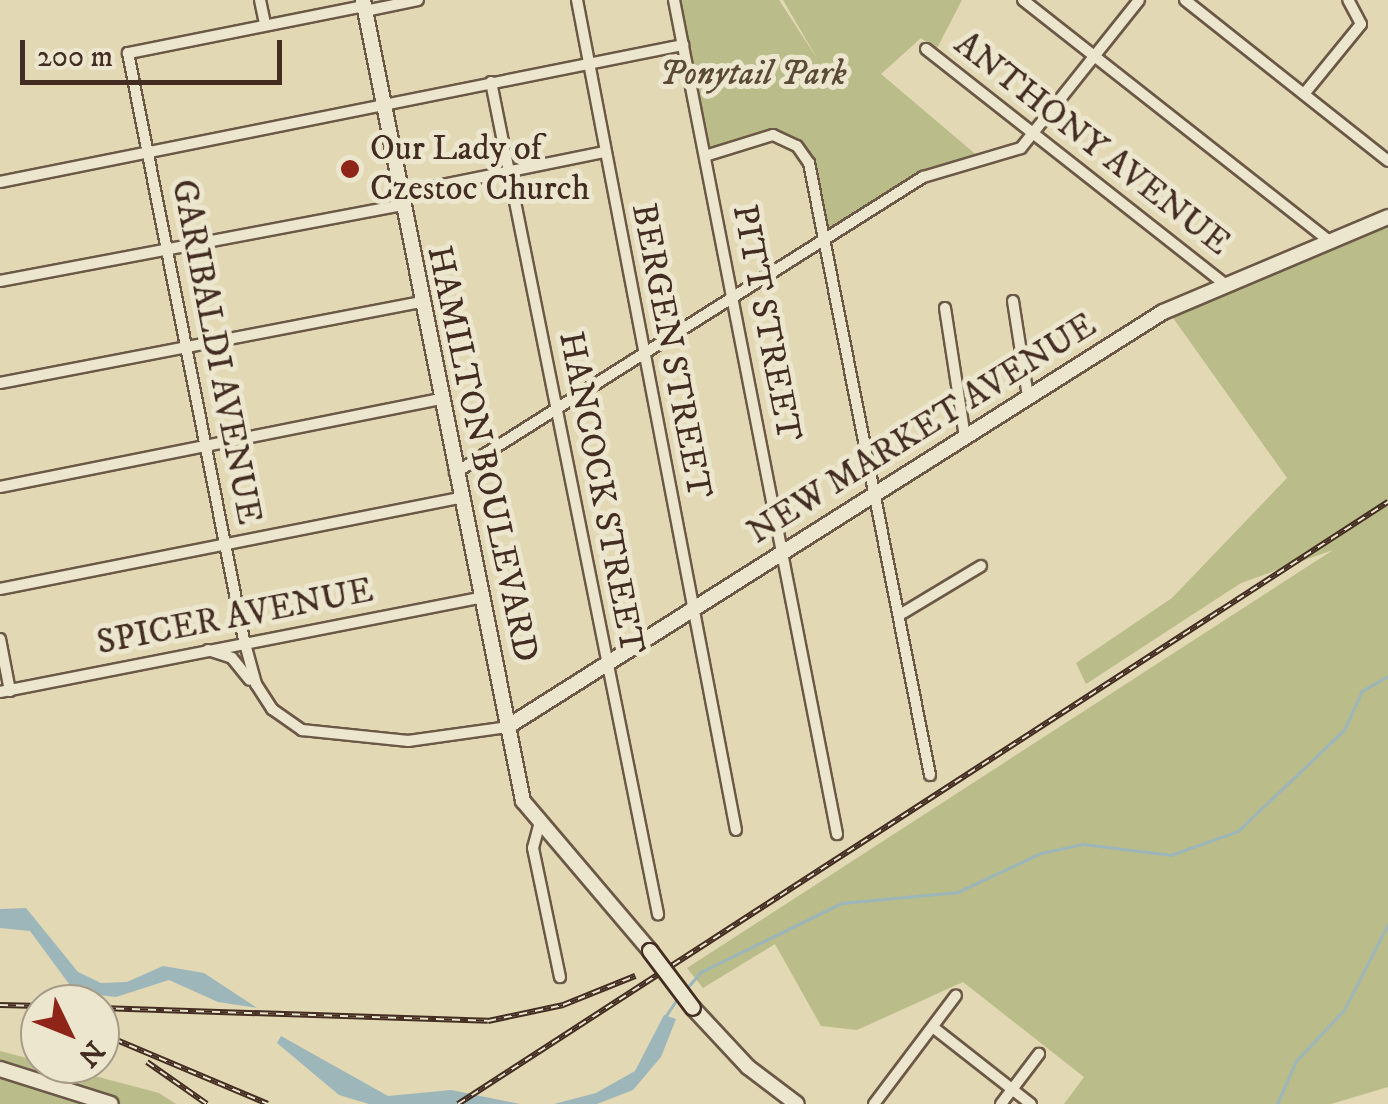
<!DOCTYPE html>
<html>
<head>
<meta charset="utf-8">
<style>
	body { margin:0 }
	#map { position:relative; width:1388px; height:1104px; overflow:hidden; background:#e2d8b4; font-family:"IM FELL DW Pica",serif }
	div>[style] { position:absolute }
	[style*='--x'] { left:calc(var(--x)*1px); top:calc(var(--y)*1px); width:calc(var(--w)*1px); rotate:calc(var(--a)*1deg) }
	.green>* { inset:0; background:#babc89 }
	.water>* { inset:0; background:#9cb6ba }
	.stream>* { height:2.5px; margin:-1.25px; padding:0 1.25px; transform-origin:1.25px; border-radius:1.25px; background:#9cb6ba }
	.roads { filter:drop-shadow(2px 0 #6b5846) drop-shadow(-2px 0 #6b5846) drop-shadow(0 2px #6b5846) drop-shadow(0 -2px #6b5846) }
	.street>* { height:10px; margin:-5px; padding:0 5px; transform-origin:5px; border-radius:5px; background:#ece6ce }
	.secondary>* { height:14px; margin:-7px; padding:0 7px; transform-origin:7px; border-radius:7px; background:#ece6ce }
	.rail>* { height:6px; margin-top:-3px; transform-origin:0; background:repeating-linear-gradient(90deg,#ece6ce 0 8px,#432d22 0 16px); box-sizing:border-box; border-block:2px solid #432d22 }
	.bridges { filter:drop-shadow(2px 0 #432d22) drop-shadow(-2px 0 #432d22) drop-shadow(0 2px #432d22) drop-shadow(0 -2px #432d22) }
	.secondary-bridge>* { height:14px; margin:-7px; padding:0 7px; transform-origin:7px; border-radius:7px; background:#ece6ce }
	.dots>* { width:28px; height:28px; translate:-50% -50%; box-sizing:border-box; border:5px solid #ece6ce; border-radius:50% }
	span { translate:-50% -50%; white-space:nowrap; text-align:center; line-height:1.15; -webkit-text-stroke:10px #ece6ce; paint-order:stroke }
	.park-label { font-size:35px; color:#5b4a37; font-style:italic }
	.street-label { font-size:35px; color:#432d22 }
	.poi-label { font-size:35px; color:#432d22 }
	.left { translate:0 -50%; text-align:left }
	.north { position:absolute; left:20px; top:984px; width:100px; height:100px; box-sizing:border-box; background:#ece6ce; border:2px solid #a89c89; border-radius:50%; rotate:133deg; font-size:28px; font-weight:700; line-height:40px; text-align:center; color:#432d22 }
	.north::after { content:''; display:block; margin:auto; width:35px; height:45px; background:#8f2418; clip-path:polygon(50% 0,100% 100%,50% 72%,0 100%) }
	.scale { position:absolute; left:20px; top:40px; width:262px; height:45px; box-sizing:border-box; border:5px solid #432d22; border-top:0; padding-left:12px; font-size:30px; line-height:35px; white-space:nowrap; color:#432d22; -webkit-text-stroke:8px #ece6ce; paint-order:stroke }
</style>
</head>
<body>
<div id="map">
	<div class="green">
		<div style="clip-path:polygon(675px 0,779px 0,818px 60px,783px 0,962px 0,936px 50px,921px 38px,881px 74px,980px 158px,906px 187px,824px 239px,805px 154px,769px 134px,708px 160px)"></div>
		<div style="clip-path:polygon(1388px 226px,1388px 1087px,1331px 1104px,1064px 1104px,1084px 1077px,963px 982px,857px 1030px,821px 1026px,775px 944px,703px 988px,687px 968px,1333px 550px,1241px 583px,1086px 684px,1076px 663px,1172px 598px,1287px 478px,1171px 315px)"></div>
		<div style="clip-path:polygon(0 1051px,159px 1093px,176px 1104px,0 1104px)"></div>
	</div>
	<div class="water">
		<div style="clip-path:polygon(26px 908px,78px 972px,101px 983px,127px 982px,163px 966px,204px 973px,257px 1008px,218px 1002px,169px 980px,116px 997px,75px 992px,30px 931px,0 928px,0 909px)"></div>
		<div style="clip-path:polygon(664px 1015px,676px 1019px,661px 1057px,633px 1090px,597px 1104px,554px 1104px,596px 1093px,635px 1071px)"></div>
		<div style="clip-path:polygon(281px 1036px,388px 1096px,451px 1090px,520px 1104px,369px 1104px,339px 1095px,277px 1043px)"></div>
	</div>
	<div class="stream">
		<div style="--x:686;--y:989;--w:23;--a:-49"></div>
		<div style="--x:701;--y:972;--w:157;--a:-26.1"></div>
		<div style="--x:842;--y:903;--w:117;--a:-5.4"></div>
		<div style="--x:958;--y:892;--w:92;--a:-25.2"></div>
		<div style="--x:1041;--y:853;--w:43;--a:-12.1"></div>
		<div style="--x:1083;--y:844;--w:89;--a:7.1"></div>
		<div style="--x:1171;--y:855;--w:71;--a:-19.7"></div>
		<div style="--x:1238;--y:831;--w:146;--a:-43.6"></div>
		<div style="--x:1344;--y:730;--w:43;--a:-65.2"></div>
		<div style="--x:1362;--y:691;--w:30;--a:-30"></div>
		<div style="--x:665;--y:1017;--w:22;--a:-56"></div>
		<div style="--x:1277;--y:1104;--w:47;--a:-66.2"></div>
		<div style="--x:1296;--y:1061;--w:70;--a:-46.7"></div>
		<div style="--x:1344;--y:1010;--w:97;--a:-62.9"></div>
	</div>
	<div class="roads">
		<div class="street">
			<div style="--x:260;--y:0;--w:25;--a:78"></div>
			<div style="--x:577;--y:0;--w:845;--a:79.16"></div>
			<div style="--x:674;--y:0;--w:850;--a:78.94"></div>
			<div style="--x:1023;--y:0;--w:388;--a:38.2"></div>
			<div style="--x:1185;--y:0;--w:259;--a:38.4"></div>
			<div style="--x:364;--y:6;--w:241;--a:168.7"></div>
			<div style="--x:128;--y:53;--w:598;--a:78.82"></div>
			<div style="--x:244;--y:640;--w:46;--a:74.7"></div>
			<div style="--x:256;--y:684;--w:30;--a:57"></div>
			<div style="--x:272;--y:709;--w:37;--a:35"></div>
			<div style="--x:302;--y:730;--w:107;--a:5.9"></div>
			<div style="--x:408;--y:741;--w:100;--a:-8"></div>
			<div style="--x:365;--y:11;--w:54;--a:-11.7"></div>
			<div style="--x:926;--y:49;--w:378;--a:38.2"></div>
			<div style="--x:491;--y:82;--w:849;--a:78.65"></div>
			<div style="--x:1304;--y:94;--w:90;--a:-50.8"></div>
			<div style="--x:1361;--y:24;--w:27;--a:-118"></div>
			<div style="--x:705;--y:156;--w:71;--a:-17.2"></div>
			<div style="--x:773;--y:135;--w:26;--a:25"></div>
			<div style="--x:797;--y:146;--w:21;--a:55"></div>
			<div style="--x:809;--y:163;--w:624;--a:78.82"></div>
			<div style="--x:0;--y:182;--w:697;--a:-11.34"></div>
			<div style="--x:398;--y:194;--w:211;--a:-11.5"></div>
			<div style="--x:0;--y:281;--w:408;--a:-10.7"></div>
			<div style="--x:1013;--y:301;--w:97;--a:81.1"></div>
			<div style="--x:945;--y:308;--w:131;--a:81.2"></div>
			<div style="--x:0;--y:383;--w:428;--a:-10.9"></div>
			<div style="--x:455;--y:473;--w:554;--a:-32.31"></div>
			<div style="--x:923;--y:177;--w:102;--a:-16.5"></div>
			<div style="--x:1021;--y:148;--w:189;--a:-51.4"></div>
			<div style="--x:0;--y:487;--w:449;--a:-11.3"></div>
			<div style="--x:0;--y:589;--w:470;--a:-11.2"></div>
			<div style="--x:903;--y:613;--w:91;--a:-31.1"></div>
			<div style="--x:0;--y:639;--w:53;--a:79.1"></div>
			<div style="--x:208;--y:650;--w:25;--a:18"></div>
			<div style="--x:232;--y:658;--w:28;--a:51"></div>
			<div style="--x:0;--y:692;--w:490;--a:-11.1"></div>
			<div style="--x:540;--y:822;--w:27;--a:105"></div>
			<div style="--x:533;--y:848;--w:132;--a:78.2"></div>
			<div style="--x:934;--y:1028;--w:123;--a:38.1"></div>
			<div style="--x:874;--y:1104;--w:136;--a:-53"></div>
			<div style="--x:1001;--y:1104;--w:63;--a:-52.8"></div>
		</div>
		<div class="secondary">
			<div style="--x:363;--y:0;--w:817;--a:78.7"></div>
			<div style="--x:523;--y:801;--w:197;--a:49.7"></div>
			<div style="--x:507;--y:727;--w:776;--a:-32.32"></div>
			<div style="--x:1163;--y:312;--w:244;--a:-22.9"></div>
			<div style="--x:693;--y:1008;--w:81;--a:47"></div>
			<div style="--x:748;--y:1067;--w:61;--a:37.1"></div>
			<div style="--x:0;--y:1069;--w:116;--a:17.5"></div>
		</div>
	</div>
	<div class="rail">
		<div style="--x:0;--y:1005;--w:40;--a:1.4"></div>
		<div style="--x:100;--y:1008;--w:388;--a:1.9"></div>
		<div style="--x:488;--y:1021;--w:77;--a:-12"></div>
		<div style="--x:563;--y:1005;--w:78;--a:-21.9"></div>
		<div style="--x:100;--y:1033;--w:182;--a:22.9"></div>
		<div style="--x:147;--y:1062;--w:73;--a:35"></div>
		<div style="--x:458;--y:1104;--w:1108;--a:-32.92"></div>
	</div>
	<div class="bridges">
		<div class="secondary-bridge">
			<div style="--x:650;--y:951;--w:71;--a:53"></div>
		</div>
	</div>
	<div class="dots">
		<div style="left:350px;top:169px;background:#8f2418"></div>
	</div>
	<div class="park-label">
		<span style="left:753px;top:74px">Ponytail Park</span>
	</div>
	<div class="street-label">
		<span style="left:1092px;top:144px;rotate:38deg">ANTHONY AVENUE</span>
		<span style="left:766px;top:323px;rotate:79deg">PITT STREET</span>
		<span style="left:671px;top:351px;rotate:79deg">BERGEN STREET</span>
		<span style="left:216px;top:352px;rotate:79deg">GARIBALDI AVENUE</span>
		<span style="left:922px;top:429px;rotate:-32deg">NEW MARKET AVENUE</span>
		<span style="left:482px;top:454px;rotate:78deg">HAMILTON BOULEVARD</span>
		<span style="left:601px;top:493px;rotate:79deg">HANCOCK STREET</span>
		<span style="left:235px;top:617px;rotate:-11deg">SPICER AVENUE</span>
	</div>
	<div class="poi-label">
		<span class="left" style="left:370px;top:169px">Our Lady of<br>Czestoc Church</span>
	</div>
	<div class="north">N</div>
	<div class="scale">200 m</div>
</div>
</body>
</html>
